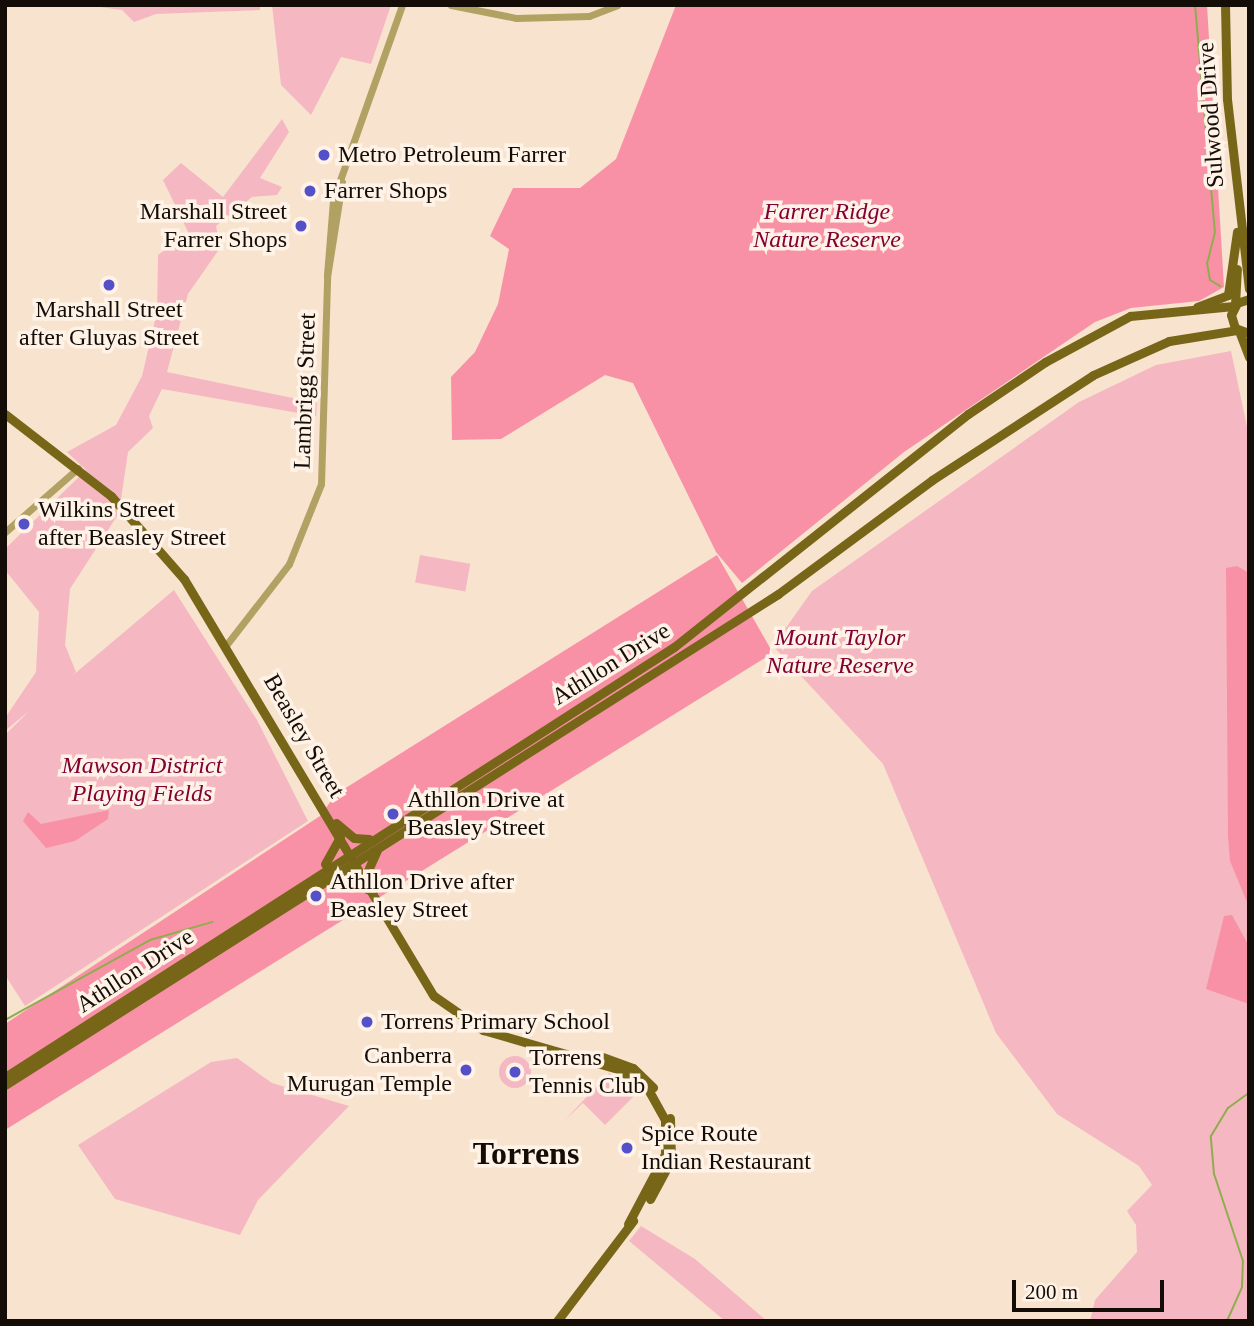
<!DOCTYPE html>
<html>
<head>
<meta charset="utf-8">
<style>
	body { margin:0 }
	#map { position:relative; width:1254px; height:1326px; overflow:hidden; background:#f8e3cf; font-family:Georgia,serif }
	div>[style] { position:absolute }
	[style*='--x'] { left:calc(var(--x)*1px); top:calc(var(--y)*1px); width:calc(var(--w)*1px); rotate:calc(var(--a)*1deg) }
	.green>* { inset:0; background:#f5b8c2; transform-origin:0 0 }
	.round { border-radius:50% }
	.forest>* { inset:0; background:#f991a6 }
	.stream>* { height:2px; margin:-1px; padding:0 1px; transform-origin:1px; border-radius:1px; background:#8fad4e }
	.minor>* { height:7px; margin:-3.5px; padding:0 3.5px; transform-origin:3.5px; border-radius:3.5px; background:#b1a162 }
	.major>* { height:9px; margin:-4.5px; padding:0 4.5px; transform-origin:4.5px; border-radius:4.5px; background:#786618 }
	.dots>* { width:19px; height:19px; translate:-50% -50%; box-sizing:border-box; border:4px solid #fff2e6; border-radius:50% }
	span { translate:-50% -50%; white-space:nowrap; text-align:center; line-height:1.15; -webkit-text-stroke:7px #fff2e6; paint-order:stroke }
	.street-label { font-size:24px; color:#140d07 }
	.poi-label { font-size:24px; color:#140d07 }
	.left { translate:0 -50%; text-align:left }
	.right { translate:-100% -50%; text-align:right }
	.park-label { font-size:24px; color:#820035; font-style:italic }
	.district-label { font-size:32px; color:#140d07; font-weight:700 }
	.frame { position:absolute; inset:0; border:7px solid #140d07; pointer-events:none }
	.scale { position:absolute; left:1012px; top:1280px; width:152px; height:32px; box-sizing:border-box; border:4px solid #140d07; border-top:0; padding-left:9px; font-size:21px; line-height:24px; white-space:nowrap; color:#140d07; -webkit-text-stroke:5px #fff2e6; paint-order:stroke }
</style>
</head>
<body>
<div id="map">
	<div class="green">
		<div style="clip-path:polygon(85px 5px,260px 5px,260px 10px,156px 14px,134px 22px,122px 10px)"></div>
		<div style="clip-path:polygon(272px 5px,391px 5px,371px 64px,341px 57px,311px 115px,281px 85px)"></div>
		<div style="clip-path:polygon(282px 119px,289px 132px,260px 178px,282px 187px,277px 195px,252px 197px,216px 226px,220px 248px,188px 294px,167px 372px,317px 403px,316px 416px,162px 389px,149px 416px,153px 428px,128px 452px,119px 513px,70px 589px,65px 645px,76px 672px,72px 676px,174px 590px,257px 720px,308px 821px,25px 1006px,5px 975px,5px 735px,29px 711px,5px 731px,5px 718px,36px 672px,39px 612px,5px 570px,5px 549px,86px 470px,67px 452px,116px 425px,142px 376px,157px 312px,158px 255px,188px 232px,163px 180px,181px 163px,223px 197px)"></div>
		<div style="clip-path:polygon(1231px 351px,1249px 436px,1249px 1321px,1090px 1321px,1095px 1300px,1137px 1252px,1136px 1225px,1127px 1211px,1152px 1185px,1139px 1166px,1057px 1114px,996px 1033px,883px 764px,773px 646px,812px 591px,1079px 402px,1156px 365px)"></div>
		<div style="left:420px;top:555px;width:51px;height:28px;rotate:10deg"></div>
		<div class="round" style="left:499px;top:1056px;width:32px;height:32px"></div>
		<div style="clip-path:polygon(237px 1058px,272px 1083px,349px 1106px,258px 1200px,240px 1235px,115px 1199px,78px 1145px,211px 1062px)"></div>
		<div style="clip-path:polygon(609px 1073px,639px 1091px,605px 1125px,583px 1103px,565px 1120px)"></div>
		<div style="clip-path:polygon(641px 1226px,695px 1259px,767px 1321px,725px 1321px,629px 1241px)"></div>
	</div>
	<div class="forest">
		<div style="clip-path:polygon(676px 5px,1207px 5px,1224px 287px,1199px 301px,1131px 308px,1095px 322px,904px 452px,742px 583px,716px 552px,633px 383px,605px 375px,501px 439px,452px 440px,451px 377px,475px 352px,498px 304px,509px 249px,490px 236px,513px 188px,580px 188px,616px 159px)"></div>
		<div style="clip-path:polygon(717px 555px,773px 653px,5px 1130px,5px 1024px,320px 816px,336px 794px)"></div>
		<div style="clip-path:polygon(1237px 566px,1249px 573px,1249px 907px,1230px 861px,1228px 837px,1226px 568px)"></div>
		<div style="clip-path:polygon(109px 810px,108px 819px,75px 841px,46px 848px,23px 821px,28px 812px,41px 824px)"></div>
		<div style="clip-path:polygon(1232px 915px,1249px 946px,1249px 1004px,1206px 989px,1224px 916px)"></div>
	</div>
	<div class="stream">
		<div style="--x:1195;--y:5;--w:228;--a:85"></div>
		<div style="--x:1215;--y:232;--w:32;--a:104"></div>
		<div style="--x:1207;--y:263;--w:17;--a:80"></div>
		<div style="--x:1210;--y:280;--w:12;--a:31"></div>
		<div style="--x:5;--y:1020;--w:166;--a:-28.9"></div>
		<div style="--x:150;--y:940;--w:65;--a:-16.2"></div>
		<div style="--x:1227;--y:1321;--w:37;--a:-66"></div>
		<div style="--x:1242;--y:1287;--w:26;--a:-88"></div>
		<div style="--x:1243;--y:1261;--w:92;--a:-108.4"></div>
		<div style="--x:1214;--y:1174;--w:38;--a:-95"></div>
		<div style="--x:1211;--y:1136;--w:33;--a:-59"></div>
		<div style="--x:1228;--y:1108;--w:26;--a:-36"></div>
	</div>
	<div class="minor">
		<div style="--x:451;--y:5;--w:66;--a:11.3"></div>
		<div style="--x:516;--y:18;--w:73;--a:-1.6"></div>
		<div style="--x:589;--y:16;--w:30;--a:-21"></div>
		<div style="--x:327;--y:275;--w:75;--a:-85.4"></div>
		<div style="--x:333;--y:200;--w:207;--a:-70.5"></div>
		<div style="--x:5;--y:532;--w:97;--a:-41.2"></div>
		<div style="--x:227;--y:644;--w:101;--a:-52.2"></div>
		<div style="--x:289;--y:564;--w:86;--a:-68.2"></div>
		<div style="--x:321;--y:484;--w:207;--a:-88.3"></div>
		<div style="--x:327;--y:277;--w:96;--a:-81"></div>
	</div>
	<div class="major">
		<div style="--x:1225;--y:5;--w:94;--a:88.8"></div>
		<div style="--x:1227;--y:99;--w:191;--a:83.4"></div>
		<div style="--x:1249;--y:299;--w:13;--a:162"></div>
		<div style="--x:1237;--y:303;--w:13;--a:117"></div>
		<div style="--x:1231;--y:315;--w:14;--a:73"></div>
		<div style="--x:1235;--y:328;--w:15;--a:20"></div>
		<div style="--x:1235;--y:305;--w:36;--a:-87"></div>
		<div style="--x:1197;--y:307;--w:33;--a:-21"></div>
		<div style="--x:1228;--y:295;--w:64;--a:-81.9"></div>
		<div style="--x:1239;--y:331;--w:28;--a:69"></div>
		<div style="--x:5;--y:414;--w:134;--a:37.7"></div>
		<div style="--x:111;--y:496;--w:111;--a:48.7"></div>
		<div style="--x:184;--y:579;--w:486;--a:59.1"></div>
		<div style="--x:434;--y:996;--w:60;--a:34.8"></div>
		<div style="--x:483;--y:1030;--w:141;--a:16.1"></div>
		<div style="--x:618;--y:1069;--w:38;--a:35"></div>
		<div style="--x:649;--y:1091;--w:33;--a:61"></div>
		<div style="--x:665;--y:1120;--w:34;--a:90"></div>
		<div style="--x:665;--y:1154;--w:79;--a:117.9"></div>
		<div style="--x:336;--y:823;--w:23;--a:40"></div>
		<div style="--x:354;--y:838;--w:15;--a:4"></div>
		<div style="--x:325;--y:864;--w:31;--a:-61"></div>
		<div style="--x:334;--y:874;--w:15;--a:4"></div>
		<div style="--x:349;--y:875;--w:23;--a:38"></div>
		<div style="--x:365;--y:877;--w:30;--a:-66"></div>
		<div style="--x:597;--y:1055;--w:38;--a:20"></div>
		<div style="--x:633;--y:1068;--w:28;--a:44"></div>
		<div style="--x:5;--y:1077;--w:795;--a:-32.73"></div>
		<div style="--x:674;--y:647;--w:375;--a:-38.4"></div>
		<div style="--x:968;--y:414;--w:93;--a:-34"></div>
		<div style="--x:1045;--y:362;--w:97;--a:-28.4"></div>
		<div style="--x:1130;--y:316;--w:104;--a:-5.5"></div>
		<div style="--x:5;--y:1085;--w:916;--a:-32.42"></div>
		<div style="--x:778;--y:594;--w:192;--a:-36.5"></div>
		<div style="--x:932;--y:480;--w:192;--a:-33.1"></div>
		<div style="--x:1093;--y:375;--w:83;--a:-24.1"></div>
		<div style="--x:1169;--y:341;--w:70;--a:-9.1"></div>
		<div style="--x:650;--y:1199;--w:44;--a:-61.7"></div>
		<div style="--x:671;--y:1160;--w:42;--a:-91.4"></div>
		<div style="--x:557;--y:1321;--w:126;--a:-52.8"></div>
	</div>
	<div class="dots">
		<div style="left:324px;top:155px;background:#5450c7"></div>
		<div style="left:310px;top:191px;background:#5450c7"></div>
		<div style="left:301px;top:226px;background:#5450c7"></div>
		<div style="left:109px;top:285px;background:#5450c7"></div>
		<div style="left:24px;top:524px;background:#5450c7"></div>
		<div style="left:393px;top:814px;background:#5450c7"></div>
		<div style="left:316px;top:896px;background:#5450c7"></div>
		<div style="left:367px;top:1022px;background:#5450c7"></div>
		<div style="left:466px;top:1070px;background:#5450c7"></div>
		<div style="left:515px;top:1072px;background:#5450c7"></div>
		<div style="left:627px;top:1148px;background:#5450c7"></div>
	</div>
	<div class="street-label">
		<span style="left:1211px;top:115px;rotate:-94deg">Sulwood Drive</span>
		<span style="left:305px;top:391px;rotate:-88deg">Lambrigg Street</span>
		<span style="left:611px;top:664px;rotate:-32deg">Athllon Drive</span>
		<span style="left:304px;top:736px;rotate:60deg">Beasley Street</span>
		<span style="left:135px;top:971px;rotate:-33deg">Athllon Drive</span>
	</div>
	<div class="poi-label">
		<span class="left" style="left:338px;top:155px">Metro Petroleum Farrer</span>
		<span class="left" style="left:324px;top:191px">Farrer Shops</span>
		<span class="right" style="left:287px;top:226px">Marshall Street<br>Farrer Shops</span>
		<span style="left:109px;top:324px">Marshall Street<br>after Gluyas Street</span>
		<span class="left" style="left:38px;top:524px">Wilkins Street<br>after Beasley Street</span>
		<span class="left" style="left:407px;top:814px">Athllon Drive at<br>Beasley Street</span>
		<span class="left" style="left:330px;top:896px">Athllon Drive after<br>Beasley Street</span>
		<span class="left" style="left:381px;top:1022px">Torrens Primary School</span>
		<span class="right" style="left:452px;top:1070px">Canberra<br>Murugan Temple</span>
		<span class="left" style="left:529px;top:1072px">Torrens<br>Tennis Club</span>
		<span class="left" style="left:641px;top:1148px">Spice Route<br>Indian Restaurant</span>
	</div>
	<div class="park-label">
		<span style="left:827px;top:226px">Farrer Ridge<br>Nature Reserve</span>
		<span style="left:840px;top:652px">Mount Taylor<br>Nature Reserve</span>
		<span style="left:142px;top:780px">Mawson District<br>Playing Fields</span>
	</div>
	<div class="district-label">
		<span style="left:526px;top:1153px">Torrens</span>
	</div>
	<div class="frame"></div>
	<div class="scale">200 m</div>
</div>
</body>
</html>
